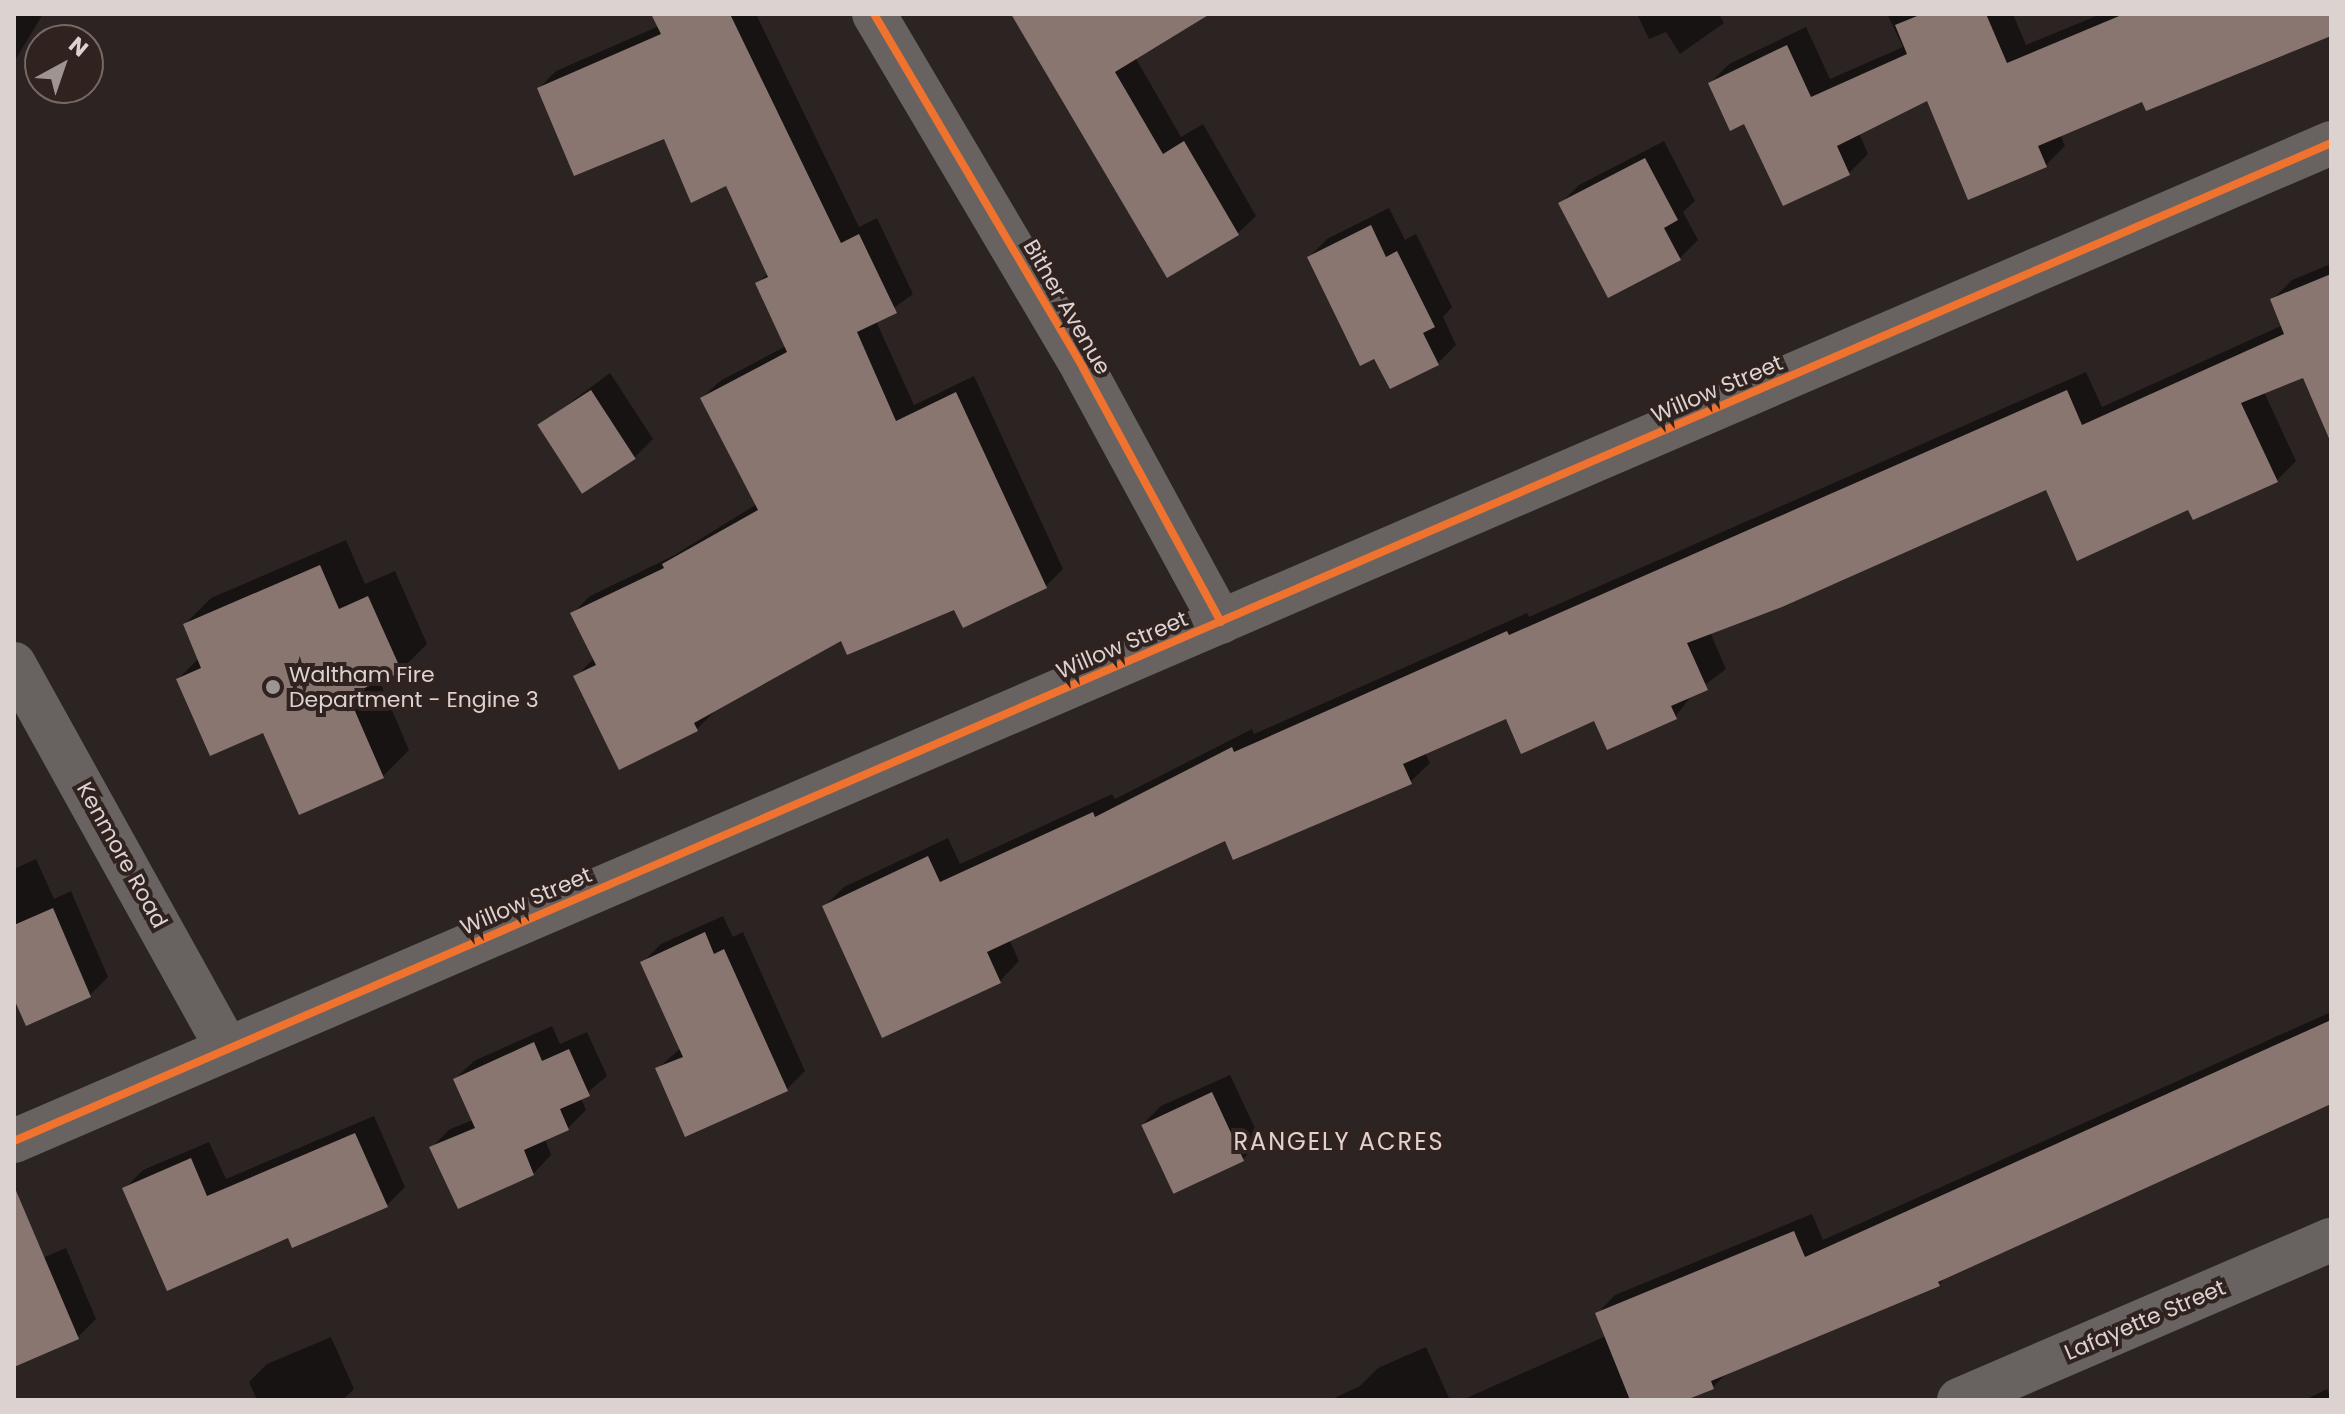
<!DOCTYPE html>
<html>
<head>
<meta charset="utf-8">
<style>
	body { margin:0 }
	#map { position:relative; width:2345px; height:1414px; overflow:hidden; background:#2c2422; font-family:Poppins,sans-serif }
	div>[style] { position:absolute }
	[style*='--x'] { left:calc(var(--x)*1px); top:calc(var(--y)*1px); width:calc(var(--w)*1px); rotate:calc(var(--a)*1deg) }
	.shadow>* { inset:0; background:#0007 }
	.building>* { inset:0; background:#8a7671; transform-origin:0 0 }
	.minor>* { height:44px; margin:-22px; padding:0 22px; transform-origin:22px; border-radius:22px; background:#686261 }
	.tertiary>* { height:44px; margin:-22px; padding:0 22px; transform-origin:22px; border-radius:22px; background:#686261 }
	.cycleway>* { height:8px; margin:-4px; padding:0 4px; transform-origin:4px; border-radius:4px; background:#ef722f }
	.dots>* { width:22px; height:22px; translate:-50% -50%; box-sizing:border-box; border:4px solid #30221e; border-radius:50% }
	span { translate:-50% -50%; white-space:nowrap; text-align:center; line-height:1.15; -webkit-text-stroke:8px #30221e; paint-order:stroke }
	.street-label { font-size:22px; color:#dcd2d0 }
	.poi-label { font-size:22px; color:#dcd2d0 }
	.left { translate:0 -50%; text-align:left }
	.neighbourhood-label { font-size:24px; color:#e5d1cc; letter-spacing:2px }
	.frame { position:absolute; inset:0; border:16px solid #dcd2d0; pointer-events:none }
	.north { position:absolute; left:24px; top:24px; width:80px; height:80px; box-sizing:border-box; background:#30221e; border:2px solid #756865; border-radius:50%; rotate:40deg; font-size:22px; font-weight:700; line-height:32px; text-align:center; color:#dcd2d0 }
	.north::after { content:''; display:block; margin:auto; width:28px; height:36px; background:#9e9593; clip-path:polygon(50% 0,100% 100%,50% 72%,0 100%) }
</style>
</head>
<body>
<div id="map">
	<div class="shadow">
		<div style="clip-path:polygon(14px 14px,43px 14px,14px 62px)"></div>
		<div style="clip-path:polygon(655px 14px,756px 14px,859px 227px,877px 218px,913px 294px,876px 321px,914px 405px,974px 376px,1063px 569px,1046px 586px,842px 638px,714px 712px,697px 729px,576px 677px,594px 658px,573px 613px,590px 596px,673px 556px,757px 504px,702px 398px,720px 381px,786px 346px,757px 284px,768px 273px,727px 184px,665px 136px,539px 88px,556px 71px,659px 26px)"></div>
		<div style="clip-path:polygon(1016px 14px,1170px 14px,1135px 57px,1181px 137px,1203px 124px,1256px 216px,1237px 234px)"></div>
		<div style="clip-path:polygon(1637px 14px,1719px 14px,1724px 23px,1680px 54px,1666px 32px,1649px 39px)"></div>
		<div style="clip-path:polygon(1887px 14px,2013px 14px,2026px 45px,2101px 14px,2331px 14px,2331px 34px,2143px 99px,2060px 134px,2065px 146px,2046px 165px,1928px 99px,1859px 133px,1868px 154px,1849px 173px,1745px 121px,1710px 83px,1729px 64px,1806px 27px,1830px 79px,1903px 47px)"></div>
		<div style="clip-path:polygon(1664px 141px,1695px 201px,1683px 212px,1698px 240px,1680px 258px,1561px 203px,1579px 185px)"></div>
		<div style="clip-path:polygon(1389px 208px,1405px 240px,1416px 234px,1452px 307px,1443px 317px,1456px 345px,1438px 363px,1391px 387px,1309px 257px,1327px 239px)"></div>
		<div style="clip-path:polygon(2331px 264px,2331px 365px,2264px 392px,2296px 461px,2276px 481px,2189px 507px,2047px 488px,1710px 632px,1726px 669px,1693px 694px,1675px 717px,1507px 717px,1425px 753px,1430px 763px,1410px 782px,1226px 838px,1009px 939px,1019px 961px,1000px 981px,824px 907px,844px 887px,948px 838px,960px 864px,1112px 794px,1115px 799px,1252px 729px,1254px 734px,1527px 613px,1529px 617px,2086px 372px,2102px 407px,2283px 325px,2272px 300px,2292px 280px)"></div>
		<div style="clip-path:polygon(610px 373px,653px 439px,635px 457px,540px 425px)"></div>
		<div style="clip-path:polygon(346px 540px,365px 584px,395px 571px,427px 644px,401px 670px,379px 680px,409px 750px,383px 776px,264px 730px,178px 679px,199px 658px,185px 624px,211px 598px)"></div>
		<div style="clip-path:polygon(36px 859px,54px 899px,71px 891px,108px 977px,90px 995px,27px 1023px,14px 994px,14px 869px)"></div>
		<div style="clip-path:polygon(723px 916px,733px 937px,743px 932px,805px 1071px,787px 1089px,657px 1069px,681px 1048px,643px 962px,661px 944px)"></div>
		<div style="clip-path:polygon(2331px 1012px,2331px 1103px,1949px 1274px,1939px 1284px,1728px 1372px,1713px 1387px,1683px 1400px,1462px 1400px,1606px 1336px,1597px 1314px,1615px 1295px,1812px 1214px,1823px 1240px)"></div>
		<div style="clip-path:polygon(552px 1026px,560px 1044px,587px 1032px,607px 1076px,581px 1098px,586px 1110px,568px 1128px,545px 1139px,551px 1155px,533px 1174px,432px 1147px,450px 1129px,473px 1120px,455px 1079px,474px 1061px)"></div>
		<div style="clip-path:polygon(1230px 1075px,1261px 1141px,1243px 1159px,1143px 1124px,1161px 1106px)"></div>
		<div style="clip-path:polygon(374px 1116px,405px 1187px,387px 1205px,289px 1235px,125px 1188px,143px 1170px,209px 1142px,226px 1179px)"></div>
		<div style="clip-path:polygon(66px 1248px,96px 1319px,78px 1337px,14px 1365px,14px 1270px)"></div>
		<div style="clip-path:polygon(331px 1337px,354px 1389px,343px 1400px,257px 1400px,249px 1382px,267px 1364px)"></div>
		<div style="clip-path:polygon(1426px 1347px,1450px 1400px,1330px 1400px,1360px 1386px,1378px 1368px)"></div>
		<div style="clip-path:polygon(2327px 1389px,2331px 1400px,2305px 1400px)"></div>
	</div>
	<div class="building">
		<div style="clip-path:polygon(651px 14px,730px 14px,841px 243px,859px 234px,897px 313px,857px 332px,896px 421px,956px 392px,1047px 588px,963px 628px,954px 610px,847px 655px,841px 641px,694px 723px,698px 731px,619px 770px,573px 676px,596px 665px,570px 613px,664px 568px,662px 564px,758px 510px,700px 398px,787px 352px,755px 283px,768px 277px,726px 186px,691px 203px,664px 139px,574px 176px,537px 88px,661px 34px)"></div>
		<div style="clip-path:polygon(1011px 14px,1210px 14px,1115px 72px,1163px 154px,1184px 141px,1239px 235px,1167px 278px)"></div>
		<div style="clip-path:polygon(1922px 14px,1986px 14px,2007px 63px,2124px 14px,2331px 14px,2331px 36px,2146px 111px,2142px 102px,2038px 146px,2047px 167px,1968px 200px,1927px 101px,1837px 146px,1850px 175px,1783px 206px,1744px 124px,1730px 131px,1708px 83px,1787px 45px,1811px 97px,1907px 54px,1895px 25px)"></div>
		<div style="clip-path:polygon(1645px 158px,1678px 220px,1664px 228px,1681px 260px,1608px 298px,1558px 203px)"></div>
		<div style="clip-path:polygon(1371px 225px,1386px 257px,1397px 251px,1435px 327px,1423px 333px,1439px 365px,1390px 389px,1374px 359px,1360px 366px,1307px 257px)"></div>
		<div style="clip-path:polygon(2331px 274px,2331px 443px,2303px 378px,2241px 403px,2278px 482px,2193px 520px,2188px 510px,2077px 561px,2046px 490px,1782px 607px,1687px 643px,1708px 690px,1671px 706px,1677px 719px,1607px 750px,1594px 721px,1521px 754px,1506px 719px,1403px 764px,1412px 784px,1233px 860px,1225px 841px,987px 952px,1001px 983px,882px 1038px,822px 906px,928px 856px,940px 882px,1093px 812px,1095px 817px,1232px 747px,1234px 752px,1507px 631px,1509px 635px,2067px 390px,2082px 425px,2284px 334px,2270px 299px)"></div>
		<div style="left:591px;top:390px;width:82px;height:64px;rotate:57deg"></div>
		<div style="clip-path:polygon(320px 565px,339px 609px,368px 596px,402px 672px,348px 695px,384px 778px,299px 815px,263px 733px,210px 756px,176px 679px,201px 668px,183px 624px)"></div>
		<div style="clip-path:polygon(53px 908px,91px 997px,26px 1026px,14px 999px,14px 925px)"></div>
		<div style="clip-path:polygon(705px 932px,714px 954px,724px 949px,788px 1091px,685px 1137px,655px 1068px,683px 1057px,640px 962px)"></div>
		<div style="clip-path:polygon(2331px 1020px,2331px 1104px,1938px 1282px,1940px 1286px,1711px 1381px,1714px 1389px,1686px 1400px,1630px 1400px,1595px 1313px,1794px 1231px,1805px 1257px)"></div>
		<div style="clip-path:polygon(534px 1042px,542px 1061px,569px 1049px,590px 1096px,560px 1109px,569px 1130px,524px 1150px,534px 1175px,458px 1209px,429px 1147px,475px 1128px,453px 1079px)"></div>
		<div style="left:1212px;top:1092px;width:76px;height:78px;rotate:65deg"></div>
		<div style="clip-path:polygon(355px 1133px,388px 1207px,292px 1248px,288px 1238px,167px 1291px,122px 1188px,191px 1158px,207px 1196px)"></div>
		<div style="clip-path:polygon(14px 1186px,79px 1339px,14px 1367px)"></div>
	</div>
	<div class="minor">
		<div style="--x:874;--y:14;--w:411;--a:59.4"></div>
		<div style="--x:1083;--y:368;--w:289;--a:61.5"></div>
		<div style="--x:14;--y:664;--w:439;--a:61"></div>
		<div style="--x:1959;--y:1400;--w:405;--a:-23.3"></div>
	</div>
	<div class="tertiary">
		<div style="--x:14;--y:1141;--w:2523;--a:-23.3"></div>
	</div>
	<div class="cycleway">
		<div style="--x:874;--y:14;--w:411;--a:59.4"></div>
		<div style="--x:1083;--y:368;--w:289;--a:61.5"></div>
		<div style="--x:14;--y:1141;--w:2523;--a:-23.3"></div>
	</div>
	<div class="dots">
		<div style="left:273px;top:687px;background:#9e9593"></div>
	</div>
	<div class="street-label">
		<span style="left:1067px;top:307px;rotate:60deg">Bither Avenue</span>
		<span style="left:1717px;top:389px;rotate:-23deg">Willow Street</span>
		<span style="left:1122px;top:645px;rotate:-23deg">Willow Street</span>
		<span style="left:122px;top:855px;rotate:61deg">Kenmore Road</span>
		<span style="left:526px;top:901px;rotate:-23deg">Willow Street</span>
		<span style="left:2145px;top:1320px;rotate:-23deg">Lafayette Street</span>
	</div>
	<div class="poi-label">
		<span class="left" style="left:289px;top:687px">Waltham Fire<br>Department - Engine 3</span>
	</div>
	<div class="neighbourhood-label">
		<span style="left:1339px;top:1142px">RANGELY ACRES</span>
	</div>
	<div class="frame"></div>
	<div class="north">N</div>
</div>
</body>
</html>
